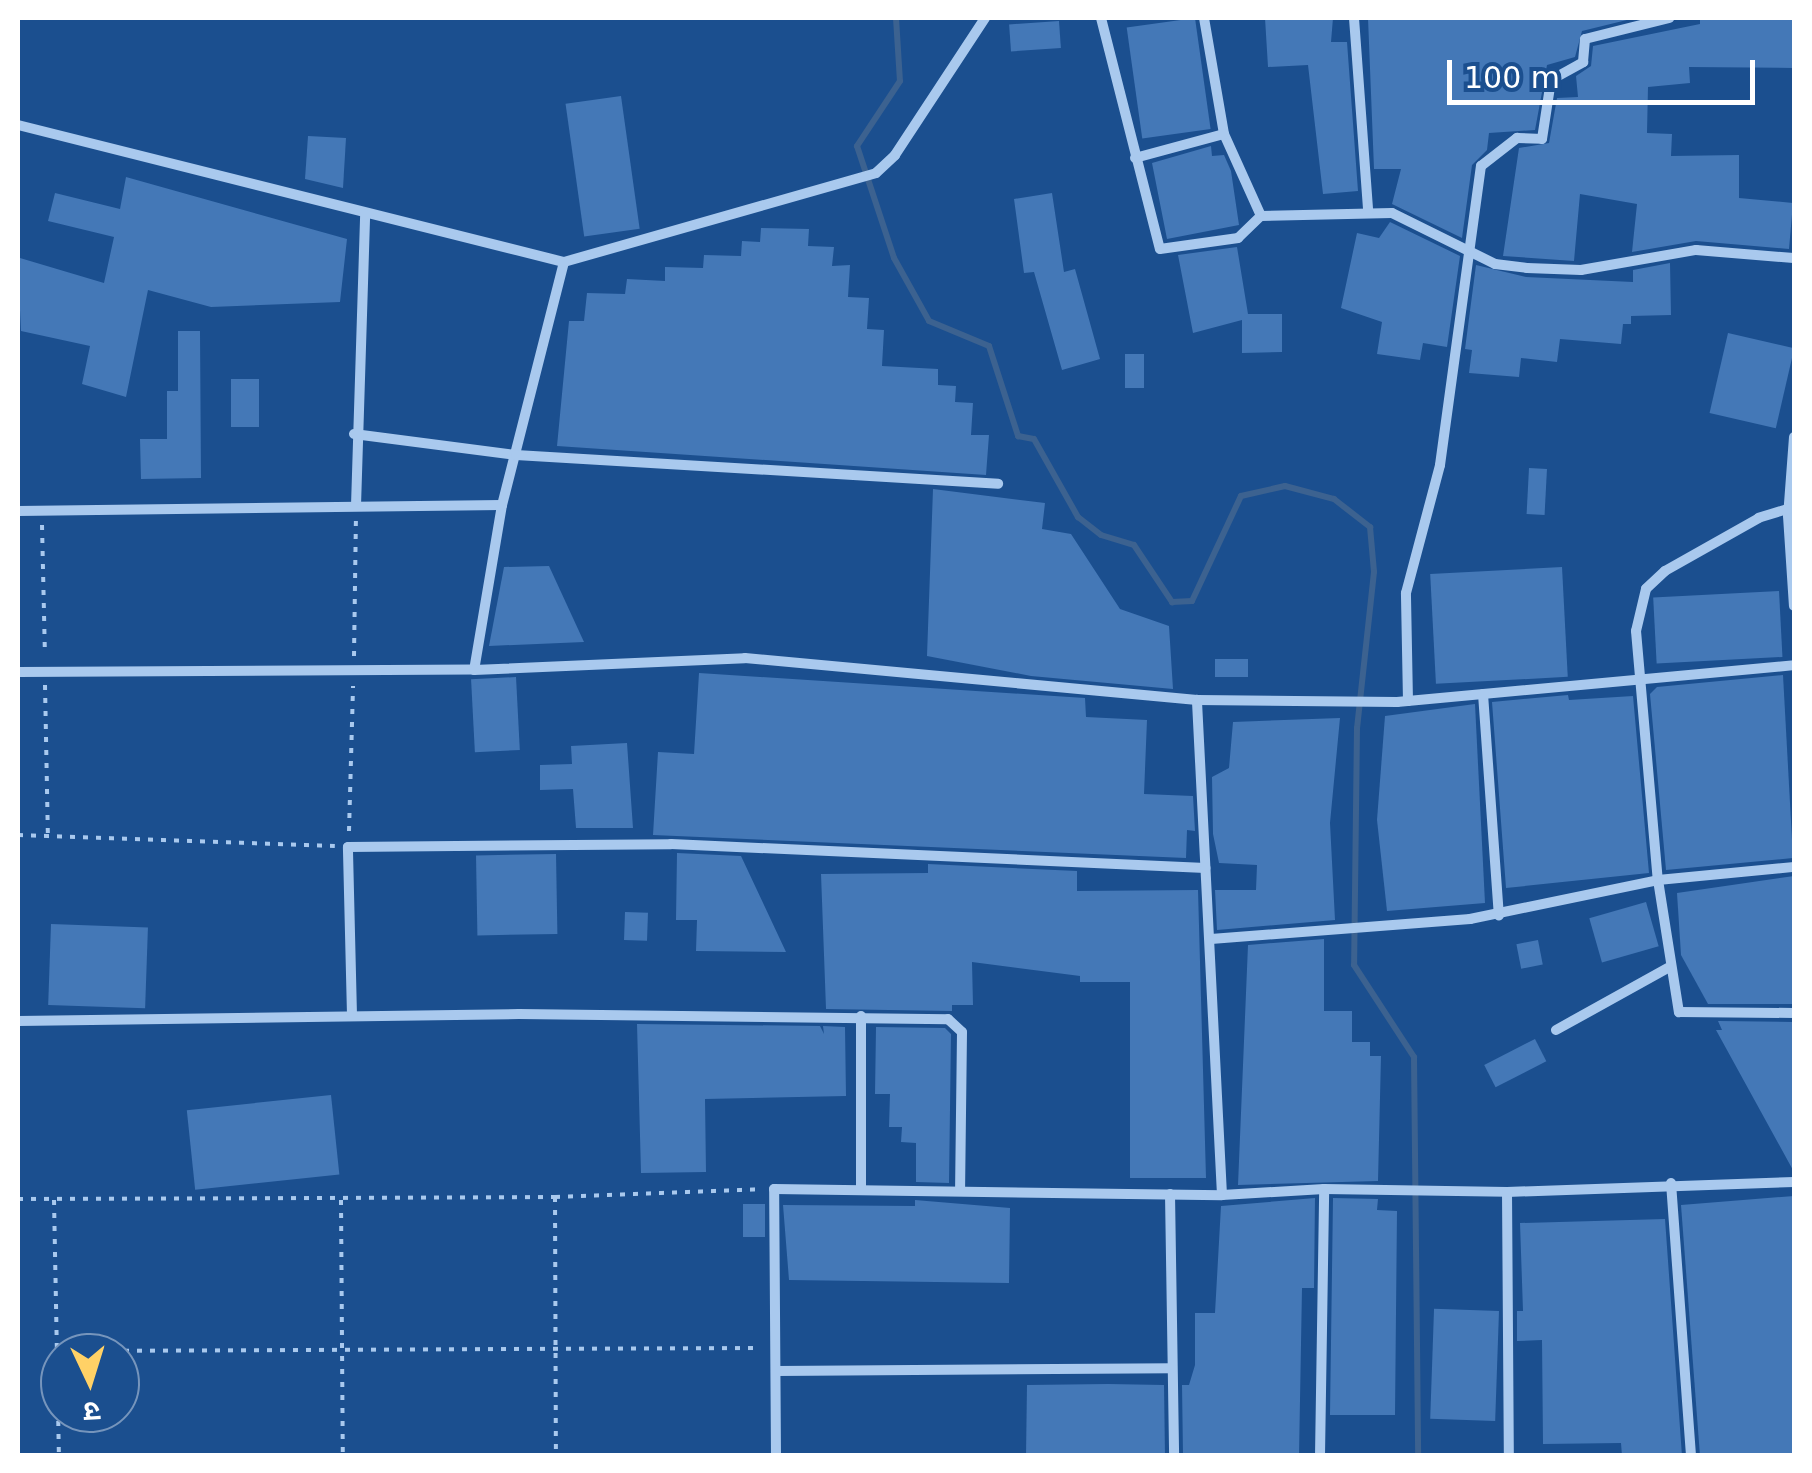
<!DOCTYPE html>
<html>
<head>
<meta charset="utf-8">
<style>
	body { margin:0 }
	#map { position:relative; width:1812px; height:1473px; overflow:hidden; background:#1b4f8f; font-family:"DejaVu Sans","Noto Sans Devanagari",sans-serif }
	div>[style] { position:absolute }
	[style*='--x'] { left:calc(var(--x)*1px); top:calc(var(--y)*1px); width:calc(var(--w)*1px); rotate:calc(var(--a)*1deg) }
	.stream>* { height:6px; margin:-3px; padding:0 3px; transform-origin:3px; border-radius:3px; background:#3c6290 }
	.building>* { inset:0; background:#4478b7; transform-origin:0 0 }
	.path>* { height:4px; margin-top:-2px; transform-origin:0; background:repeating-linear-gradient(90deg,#a9c9ee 0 5px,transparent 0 13px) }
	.street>* { height:10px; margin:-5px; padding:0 5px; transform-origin:5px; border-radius:5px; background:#a9c9ee }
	span { translate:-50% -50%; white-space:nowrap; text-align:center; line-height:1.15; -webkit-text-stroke:10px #1b4f8f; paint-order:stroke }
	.frame { position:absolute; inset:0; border:20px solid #fff; pointer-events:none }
	.north { position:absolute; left:40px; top:1333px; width:100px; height:100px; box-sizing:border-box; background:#1b4f8f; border:2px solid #7695bc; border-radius:50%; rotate:176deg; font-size:28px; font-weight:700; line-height:40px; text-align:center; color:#fff }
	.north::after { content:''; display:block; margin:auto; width:35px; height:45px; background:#ffd166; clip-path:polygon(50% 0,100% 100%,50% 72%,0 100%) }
	.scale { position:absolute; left:1447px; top:60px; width:308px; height:45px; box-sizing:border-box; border:5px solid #fff; border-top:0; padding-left:12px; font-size:30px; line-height:35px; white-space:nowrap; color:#fff; -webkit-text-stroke:8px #1b4f8f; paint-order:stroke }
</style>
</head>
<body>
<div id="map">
	<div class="stream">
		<div style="--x:896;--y:18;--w:63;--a:86.4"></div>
		<div style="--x:900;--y:81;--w:78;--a:123.5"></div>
		<div style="--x:857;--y:146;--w:118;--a:71.7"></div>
		<div style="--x:894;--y:258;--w:72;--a:60.9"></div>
		<div style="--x:929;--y:321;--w:65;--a:22.6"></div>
		<div style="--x:989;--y:346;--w:95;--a:72.1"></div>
		<div style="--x:1018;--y:436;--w:16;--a:11"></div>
		<div style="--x:1034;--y:439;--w:90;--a:60.6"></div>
		<div style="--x:1078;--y:517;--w:29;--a:38"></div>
		<div style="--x:1101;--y:535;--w:34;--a:17"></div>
		<div style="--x:1134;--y:545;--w:69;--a:56.3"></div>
		<div style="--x:1172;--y:602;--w:20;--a:-3"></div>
		<div style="--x:1192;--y:601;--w:116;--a:-65"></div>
		<div style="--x:1241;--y:496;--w:45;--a:-12.8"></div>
		<div style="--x:1285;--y:486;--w:51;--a:14.9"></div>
		<div style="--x:1334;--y:499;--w:46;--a:37.9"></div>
		<div style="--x:1370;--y:527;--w:45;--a:84.9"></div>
		<div style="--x:1374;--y:572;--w:157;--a:96.2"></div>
		<div style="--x:1357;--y:728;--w:237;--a:90.7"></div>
		<div style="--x:1354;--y:965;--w:110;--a:56.9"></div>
		<div style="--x:1414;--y:1057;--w:399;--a:89.4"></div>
	</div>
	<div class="building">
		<div style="left:1195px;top:18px;width:112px;height:69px;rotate:82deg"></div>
		<div style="clip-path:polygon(1265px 18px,1333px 18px,1331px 42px,1347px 42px,1358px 191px,1323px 194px,1308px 65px,1268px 67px)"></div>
		<div style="clip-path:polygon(1368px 18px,1635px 18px,1582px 31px,1575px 57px,1547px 65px,1535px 130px,1489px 133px,1487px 150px,1472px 165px,1462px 238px,1392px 204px,1401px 169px,1374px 169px)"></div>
		<div style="clip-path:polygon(1700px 18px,1794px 18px,1794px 68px,1689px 67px,1690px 83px,1648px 87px,1647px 133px,1672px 134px,1671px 156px,1739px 155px,1739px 198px,1793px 203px,1789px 249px,1696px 241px,1632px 252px,1637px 204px,1580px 194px,1574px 261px,1503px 256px,1519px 148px,1549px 143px,1557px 98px,1578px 97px,1576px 76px,1591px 66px,1593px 46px,1700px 24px)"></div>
		<div style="left:1059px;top:21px;width:27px;height:50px;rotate:86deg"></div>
		<div style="left:621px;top:96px;width:134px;height:56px;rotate:82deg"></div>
		<div style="clip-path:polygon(308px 136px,346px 138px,343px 188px,305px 179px)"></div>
		<div style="clip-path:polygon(1211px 146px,1212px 156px,1224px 155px,1231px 171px,1239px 225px,1167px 239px,1152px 163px)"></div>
		<div style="clip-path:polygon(126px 177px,347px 239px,340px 302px,211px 307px,148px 290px,126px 397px,82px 384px,90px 346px,21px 331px,18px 269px,20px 258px,104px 283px,114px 237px,48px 221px,55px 193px,120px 209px)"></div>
		<div style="clip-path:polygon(1052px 193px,1064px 272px,1075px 269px,1100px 359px,1062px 370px,1034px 272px,1024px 273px,1014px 199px)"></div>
		<div style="clip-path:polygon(1390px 222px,1460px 256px,1447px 347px,1423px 343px,1420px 360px,1377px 354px,1382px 322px,1341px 308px,1357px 233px,1379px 238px)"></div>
		<div style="clip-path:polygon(761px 228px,809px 229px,808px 246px,834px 247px,832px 266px,850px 265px,848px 297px,869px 298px,867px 329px,884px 330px,882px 366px,938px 369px,938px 385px,956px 386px,955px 402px,973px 403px,971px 435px,989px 435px,986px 475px,557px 446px,569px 321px,584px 321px,587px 293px,625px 294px,627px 279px,665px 281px,665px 267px,703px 268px,704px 255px,741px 256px,742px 241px,760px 242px)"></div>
		<div style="clip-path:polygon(1237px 247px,1248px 314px,1282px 314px,1282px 352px,1242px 353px,1242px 320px,1193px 333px,1178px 255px)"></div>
		<div style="clip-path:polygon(1670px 263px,1671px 315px,1631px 316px,1631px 324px,1623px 324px,1621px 344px,1560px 339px,1557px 362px,1521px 358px,1519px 377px,1469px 373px,1472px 350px,1465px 349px,1476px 265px,1526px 277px,1633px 282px,1633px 270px)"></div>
		<div style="clip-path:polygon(178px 331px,200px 331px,201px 478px,141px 479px,140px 439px,167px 439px,167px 391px,178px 391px)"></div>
		<div style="left:1728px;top:333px;width:68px;height:82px;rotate:13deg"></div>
		<div style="left:1125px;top:354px;width:19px;height:34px"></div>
		<div style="left:231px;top:379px;width:28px;height:48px"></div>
		<div style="left:1529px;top:468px;width:18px;height:46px;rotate:3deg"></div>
		<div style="clip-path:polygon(933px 489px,1045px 503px,1042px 529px,1071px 534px,1120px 609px,1169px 626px,1173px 689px,1031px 676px,927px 656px)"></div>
		<div style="clip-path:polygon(549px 566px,584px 642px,489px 646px,504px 567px)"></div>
		<div style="left:1562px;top:567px;width:110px;height:132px;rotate:87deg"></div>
		<div style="left:1779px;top:591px;width:66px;height:126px;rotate:87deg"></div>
		<div style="left:1215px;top:659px;width:33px;height:18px"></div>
		<div style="clip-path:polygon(699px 673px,1085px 698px,1086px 717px,1147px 720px,1144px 794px,1193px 796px,1195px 831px,1187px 830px,1186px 858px,653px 835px,658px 752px,694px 754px)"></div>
		<div style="clip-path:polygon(1783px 675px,1793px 858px,1666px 870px,1650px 694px,1657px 687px)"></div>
		<div style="left:516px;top:677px;width:73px;height:45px;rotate:87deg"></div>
		<div style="clip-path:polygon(1568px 695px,1569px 700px,1633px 696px,1649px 873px,1506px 888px,1492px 702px)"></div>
		<div style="clip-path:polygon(1475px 704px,1485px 903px,1387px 911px,1377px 820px,1385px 716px)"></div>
		<div style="clip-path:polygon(1340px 718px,1330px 823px,1335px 920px,1217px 930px,1215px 890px,1256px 890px,1257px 865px,1219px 863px,1213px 834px,1212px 777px,1229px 768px,1233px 722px)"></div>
		<div style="clip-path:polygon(627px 743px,633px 828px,576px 828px,573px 789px,540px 790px,540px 765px,572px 764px,571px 746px)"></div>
		<div style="clip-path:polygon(677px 853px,741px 856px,786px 952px,696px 951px,697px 920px,676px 920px)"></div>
		<div style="left:556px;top:854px;width:80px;height:80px;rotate:89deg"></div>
		<div style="clip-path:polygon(928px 864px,1077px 871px,1077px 891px,1198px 890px,1206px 1178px,1130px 1178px,1130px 982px,1080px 982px,1080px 976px,972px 962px,973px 1005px,952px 1005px,952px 1011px,826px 1009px,821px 874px,928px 873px)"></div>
		<div style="clip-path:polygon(1794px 876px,1794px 1004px,1708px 1004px,1681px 955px,1677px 893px)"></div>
		<div style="left:1646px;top:902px;width:46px;height:59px;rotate:74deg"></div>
		<div style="left:625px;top:912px;width:23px;height:28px;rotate:2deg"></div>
		<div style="left:51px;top:924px;width:97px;height:81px;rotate:2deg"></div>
		<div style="clip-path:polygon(1324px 939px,1324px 1011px,1352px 1011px,1352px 1042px,1370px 1042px,1370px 1056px,1381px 1056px,1378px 1181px,1238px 1185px,1248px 945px)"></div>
		<div style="left:1538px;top:940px;width:25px;height:22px;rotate:79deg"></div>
		<div style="clip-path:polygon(1718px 1021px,1794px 1022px,1794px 1172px,1716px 1030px,1722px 1030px)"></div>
		<div style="clip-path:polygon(637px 1024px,820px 1026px,824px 1034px,823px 1026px,845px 1027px,846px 1096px,705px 1099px,706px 1172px,641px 1173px)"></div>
		<div style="clip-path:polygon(876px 1027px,945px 1028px,951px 1034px,949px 1183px,916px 1182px,916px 1143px,901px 1142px,902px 1127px,889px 1127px,890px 1094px,875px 1094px)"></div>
		<div style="left:1535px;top:1039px;width:25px;height:57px;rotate:63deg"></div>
		<div style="left:331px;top:1095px;width:80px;height:145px;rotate:84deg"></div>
		<div style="clip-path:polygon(1794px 1196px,1794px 1456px,1700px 1456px,1681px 1205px)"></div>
		<div style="clip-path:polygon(1315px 1198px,1314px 1288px,1302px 1288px,1299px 1456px,1183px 1456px,1182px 1385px,1189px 1385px,1195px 1365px,1195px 1313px,1215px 1313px,1221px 1206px)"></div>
		<div style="clip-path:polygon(1333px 1198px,1378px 1199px,1377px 1210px,1397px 1211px,1395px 1415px,1330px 1415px)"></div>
		<div style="clip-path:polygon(915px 1200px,1010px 1208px,1009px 1283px,789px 1280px,783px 1205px,915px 1206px)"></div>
		<div style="left:743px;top:1204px;width:22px;height:33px"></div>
		<div style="clip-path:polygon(1665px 1219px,1682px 1456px,1622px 1456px,1621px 1443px,1543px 1444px,1542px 1340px,1517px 1341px,1517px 1311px,1523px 1311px,1520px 1223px)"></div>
		<div style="left:1499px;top:1311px;width:110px;height:65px;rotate:92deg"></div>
		<div style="clip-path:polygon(1108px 1384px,1164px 1385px,1165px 1456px,1026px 1456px,1027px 1385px)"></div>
	</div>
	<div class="path">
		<div style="--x:42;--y:525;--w:130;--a:88.7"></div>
		<div style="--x:354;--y:656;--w:135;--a:-89.2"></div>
		<div style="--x:45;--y:685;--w:150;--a:88.9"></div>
		<div style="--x:349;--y:831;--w:145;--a:-88.4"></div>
		<div style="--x:18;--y:835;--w:317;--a:2"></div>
		<div style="--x:555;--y:1197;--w:205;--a:-2.2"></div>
		<div style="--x:18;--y:1199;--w:537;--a:-0.21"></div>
		<div style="--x:555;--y:1197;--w:259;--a:89.8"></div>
		<div style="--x:54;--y:1200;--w:256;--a:88.9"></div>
		<div style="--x:341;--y:1200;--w:256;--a:89.6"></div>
		<div style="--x:59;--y:1351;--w:702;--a:-0.24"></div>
	</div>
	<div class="street">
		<div style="--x:1101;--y:18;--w:238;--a:75.7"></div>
		<div style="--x:1160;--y:249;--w:79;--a:-8"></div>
		<div style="--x:1238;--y:238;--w:32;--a:-44"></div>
		<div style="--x:1204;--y:18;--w:118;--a:80.2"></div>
		<div style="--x:1224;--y:134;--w:90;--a:65.7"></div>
		<div style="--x:1261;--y:216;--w:131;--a:-1.3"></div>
		<div style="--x:1392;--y:213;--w:115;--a:26.3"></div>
		<div style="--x:1495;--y:264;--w:32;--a:7"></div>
		<div style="--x:1527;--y:268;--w:54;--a:2.1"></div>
		<div style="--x:1581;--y:270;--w:117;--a:-9.9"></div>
		<div style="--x:1696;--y:250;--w:98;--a:4.7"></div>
		<div style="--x:1354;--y:18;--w:193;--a:85.8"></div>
		<div style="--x:18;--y:125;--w:563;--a:14.09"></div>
		<div style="--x:564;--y:262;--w:251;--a:104.3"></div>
		<div style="--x:502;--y:505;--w:167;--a:99.6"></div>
		<div style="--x:1135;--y:158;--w:92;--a:-15.1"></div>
		<div style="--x:564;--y:262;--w:324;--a:-15.9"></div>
		<div style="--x:876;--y:173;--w:26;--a:-43"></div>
		<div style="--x:895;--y:155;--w:164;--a:-56.7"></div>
		<div style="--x:354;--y:434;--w:163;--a:7.4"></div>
		<div style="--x:516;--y:455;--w:483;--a:3.4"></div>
		<div style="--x:1794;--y:437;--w:79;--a:94.3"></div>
		<div style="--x:1788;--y:516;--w:90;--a:86.2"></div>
		<div style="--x:356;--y:506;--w:292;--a:-88.2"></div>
		<div style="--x:1794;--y:507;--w:37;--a:163"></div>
		<div style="--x:1759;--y:518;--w:108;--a:150.6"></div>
		<div style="--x:1665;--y:571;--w:26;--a:137"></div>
		<div style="--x:1646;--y:589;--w:43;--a:103.4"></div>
		<div style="--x:1636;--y:631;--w:250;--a:85"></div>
		<div style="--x:1658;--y:880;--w:137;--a:-5.5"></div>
		<div style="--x:18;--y:511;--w:484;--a:-0.7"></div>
		<div style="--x:18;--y:672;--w:456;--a:-0.3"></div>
		<div style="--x:474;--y:670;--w:271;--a:-2.5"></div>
		<div style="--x:745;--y:658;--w:454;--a:5.3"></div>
		<div style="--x:1483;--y:694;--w:222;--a:85.9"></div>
		<div style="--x:1408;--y:701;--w:108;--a:-91.1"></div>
		<div style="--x:1406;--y:593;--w:132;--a:-75.1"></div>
		<div style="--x:1440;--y:465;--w:302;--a:-82.2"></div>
		<div style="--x:1481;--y:166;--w:46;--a:-37.9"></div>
		<div style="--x:1517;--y:138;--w:25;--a:2"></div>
		<div style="--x:1542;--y:139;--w:60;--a:-81.3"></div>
		<div style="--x:1551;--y:80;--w:37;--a:-29"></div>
		<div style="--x:1583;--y:62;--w:23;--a:-85"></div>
		<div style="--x:1585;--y:39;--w:87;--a:-14"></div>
		<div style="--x:1211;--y:939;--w:260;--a:-4.4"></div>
		<div style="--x:1470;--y:919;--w:192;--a:-11.7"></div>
		<div style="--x:1658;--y:880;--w:134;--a:81"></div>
		<div style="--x:1679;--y:1012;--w:115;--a:0.5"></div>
		<div style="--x:352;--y:1015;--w:168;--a:-91.4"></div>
		<div style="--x:348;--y:847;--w:323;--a:-0.5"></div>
		<div style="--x:671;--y:844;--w:535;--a:2.57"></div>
		<div style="--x:18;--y:1021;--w:501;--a:-0.8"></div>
		<div style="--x:519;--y:1014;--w:429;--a:0.7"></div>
		<div style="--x:948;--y:1019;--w:19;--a:43"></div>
		<div style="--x:962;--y:1032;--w:159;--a:90.7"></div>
		<div style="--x:1556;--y:1030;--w:128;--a:-29"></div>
		<div style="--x:1671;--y:1183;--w:274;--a:85.8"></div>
		<div style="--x:1324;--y:1189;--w:102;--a:176.6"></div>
		<div style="--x:1222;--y:1195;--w:496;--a:-92.9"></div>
		<div style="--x:1197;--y:700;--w:200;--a:0.6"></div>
		<div style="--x:1397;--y:702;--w:399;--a:-5.3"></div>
		<div style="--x:861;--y:1190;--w:174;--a:-90"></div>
		<div style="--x:1507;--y:1192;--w:264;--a:89.6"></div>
		<div style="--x:1170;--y:1194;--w:262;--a:89.1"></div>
		<div style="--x:776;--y:1371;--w:396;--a:-0.4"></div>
		<div style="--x:776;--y:1456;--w:267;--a:-90.4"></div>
		<div style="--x:774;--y:1189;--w:448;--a:0.8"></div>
		<div style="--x:1320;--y:1456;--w:267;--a:-89.1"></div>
		<div style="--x:1324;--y:1189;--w:183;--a:0.9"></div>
		<div style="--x:1507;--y:1192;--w:287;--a:-2"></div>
	</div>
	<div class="frame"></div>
	<div class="north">उ</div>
	<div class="scale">100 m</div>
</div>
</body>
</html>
